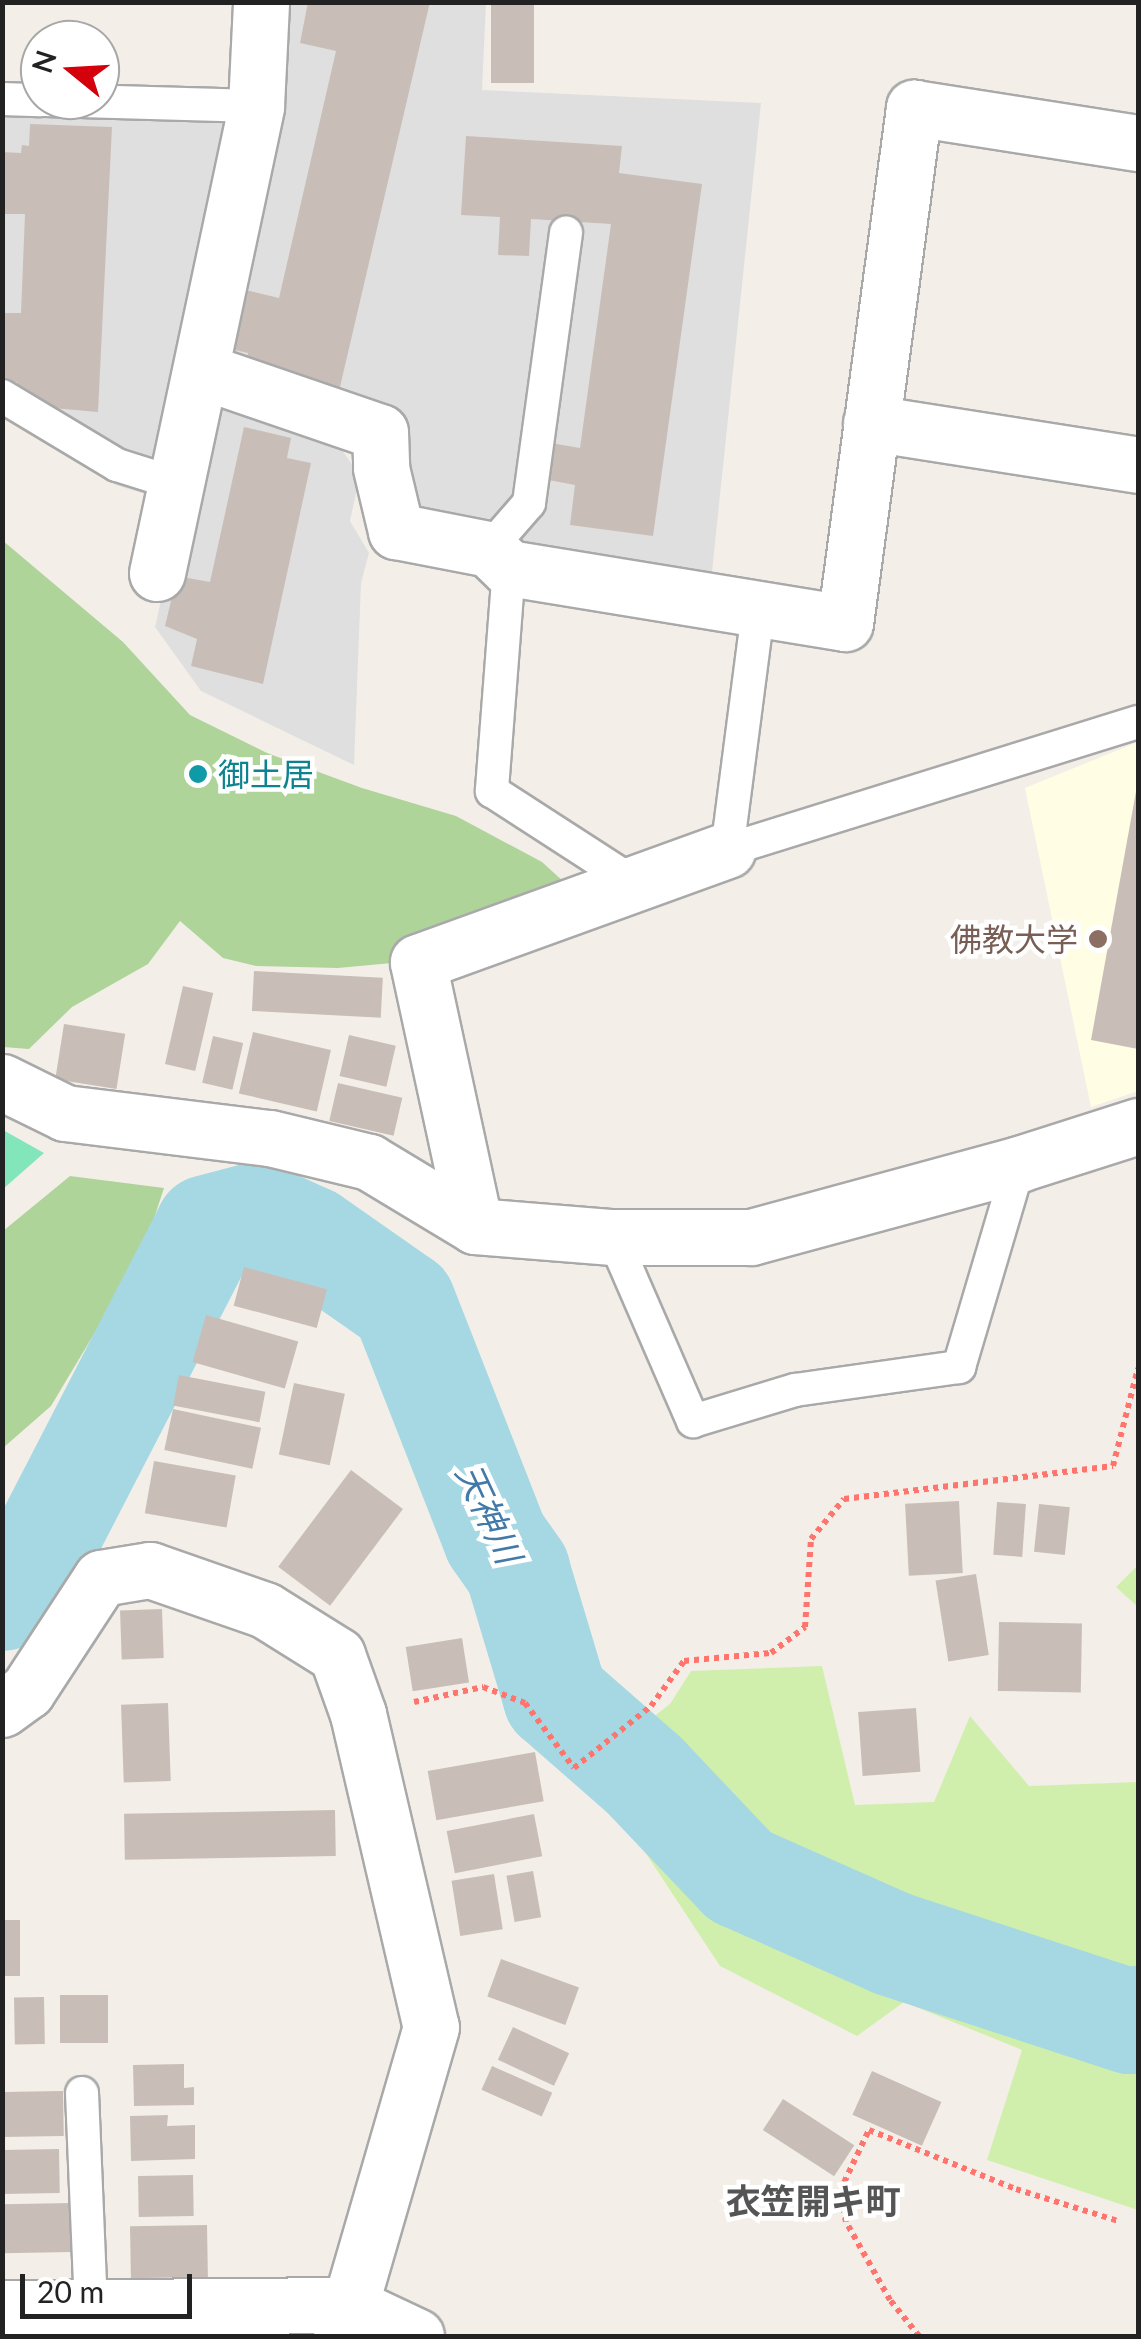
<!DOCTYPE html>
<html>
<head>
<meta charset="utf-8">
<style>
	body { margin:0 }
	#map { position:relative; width:1141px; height:2339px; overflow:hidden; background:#f3efe8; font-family:Lato,"Noto Sans JP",sans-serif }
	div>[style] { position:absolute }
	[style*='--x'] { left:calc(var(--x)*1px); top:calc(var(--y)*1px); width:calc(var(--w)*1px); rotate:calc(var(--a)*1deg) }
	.residential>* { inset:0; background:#e0dfdf }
	.education>* { inset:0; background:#fffee5 }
	.grass>* { inset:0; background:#d0efac }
	.forest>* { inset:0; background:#afd49a }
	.pitch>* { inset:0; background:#82e6ba }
	.river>* { height:105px; margin:-52.5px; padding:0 52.5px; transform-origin:52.5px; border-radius:52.5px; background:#a6d8e3 }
	.building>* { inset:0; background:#c8beb7; transform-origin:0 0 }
	.path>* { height:6px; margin-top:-3px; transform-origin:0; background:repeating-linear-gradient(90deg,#ff746d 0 5px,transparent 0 10px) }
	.roads { filter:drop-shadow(2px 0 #a9a9a9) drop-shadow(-2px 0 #a9a9a9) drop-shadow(0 2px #a9a9a9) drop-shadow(0 -2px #a9a9a9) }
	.lane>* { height:32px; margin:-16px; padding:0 16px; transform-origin:16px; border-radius:16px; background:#fff }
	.street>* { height:55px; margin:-27.5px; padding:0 27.5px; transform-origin:27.5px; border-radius:27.5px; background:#fff }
	.dots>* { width:28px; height:28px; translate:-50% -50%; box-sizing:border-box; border:5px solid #fff; border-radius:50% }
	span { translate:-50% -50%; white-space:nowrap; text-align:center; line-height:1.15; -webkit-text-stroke:9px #fff; paint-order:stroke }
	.culture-label { font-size:32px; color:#0d838f }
	.left { translate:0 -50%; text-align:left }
	.education-label { font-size:32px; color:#785e54 }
	.right { translate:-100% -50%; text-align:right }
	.water-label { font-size:35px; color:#417aa9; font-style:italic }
	.neighbourhood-label { font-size:35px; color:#555; font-weight:700 }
	.frame { position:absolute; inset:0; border:5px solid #222; pointer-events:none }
	.north { position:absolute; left:20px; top:20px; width:100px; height:100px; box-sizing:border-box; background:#fff; border:2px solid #a7a7a7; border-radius:50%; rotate:288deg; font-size:28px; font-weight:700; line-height:40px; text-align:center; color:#222 }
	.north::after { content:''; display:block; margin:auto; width:35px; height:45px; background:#d4000b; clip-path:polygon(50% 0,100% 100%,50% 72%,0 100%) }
	.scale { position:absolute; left:20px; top:2274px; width:172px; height:45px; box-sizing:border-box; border:5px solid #222; border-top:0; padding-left:12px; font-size:30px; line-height:35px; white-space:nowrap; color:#222; -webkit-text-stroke:8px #fff; paint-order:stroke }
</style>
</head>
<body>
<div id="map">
	<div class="residential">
		<div style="clip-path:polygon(277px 3px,486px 3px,482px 90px,761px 103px,710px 591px,413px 524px,401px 425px,233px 370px,217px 310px)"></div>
		<div style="clip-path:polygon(2px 88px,239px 106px,161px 499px,116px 485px,3px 414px)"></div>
		<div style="clip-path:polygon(207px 393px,322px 423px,360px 475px,350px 521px,369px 553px,361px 583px,354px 765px,201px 691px,155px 627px)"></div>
	</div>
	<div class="education">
		<div style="clip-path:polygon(1138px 742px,1138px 1091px,1091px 1107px,1025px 788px)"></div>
	</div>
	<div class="grass">
		<div style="clip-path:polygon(1138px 1565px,1138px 1607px,1116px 1587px)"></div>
		<div style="clip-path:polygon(822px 1666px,855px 1805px,934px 1802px,970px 1716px,1029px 1786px,1138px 1782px,1138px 2210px,987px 2160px,1022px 2050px,904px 2002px,857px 2036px,720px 1966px,589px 1767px,670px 1704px,691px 1671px)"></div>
	</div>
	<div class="forest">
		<div style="clip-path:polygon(2px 540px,123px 642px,190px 715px,267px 753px,362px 788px,456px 816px,542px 862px,575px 892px,392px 963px,338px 968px,256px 966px,223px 958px,180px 921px,148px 964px,72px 1007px,29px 1049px,3px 1047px)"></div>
		<div style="clip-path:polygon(70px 1176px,164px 1188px,143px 1252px,51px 1406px,3px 1448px,3px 1231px)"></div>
	</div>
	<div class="pitch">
		<div style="clip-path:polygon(3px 1130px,44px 1153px,3px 1189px)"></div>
	</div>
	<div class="river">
		<div style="--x:2;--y:1598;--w:27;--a:-36"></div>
		<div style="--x:24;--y:1582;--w:399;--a:-62.7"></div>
		<div style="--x:207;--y:1227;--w:52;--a:-14.6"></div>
		<div style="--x:257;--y:1214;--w:58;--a:24.4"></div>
		<div style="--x:310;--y:1238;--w:113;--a:35"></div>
		<div style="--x:403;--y:1303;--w:252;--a:68.6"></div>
		<div style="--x:495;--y:1538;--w:39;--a:55"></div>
		<div style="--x:517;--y:1570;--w:133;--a:73.3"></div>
		<div style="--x:555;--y:1697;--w:118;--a:41.2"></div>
		<div style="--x:644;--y:1775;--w:139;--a:46.5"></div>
		<div style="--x:740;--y:1876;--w:165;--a:23.9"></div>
		<div style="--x:891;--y:1943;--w:251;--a:18.1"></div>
		<div style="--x:1130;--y:2021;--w:9;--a:-21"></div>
	</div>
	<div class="building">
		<div style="clip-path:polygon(308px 2px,430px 2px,336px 404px,246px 361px,248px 353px,226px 348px,242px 289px,279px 298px,336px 51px,300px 43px)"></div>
		<div style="left:491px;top:2px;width:43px;height:81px"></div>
		<div style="clip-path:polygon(30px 124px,112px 127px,98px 412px,18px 405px,17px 382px,7px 382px,2px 372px,2px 313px,21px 313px,25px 214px,2px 214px,2px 152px,21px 153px,22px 145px,29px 146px)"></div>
		<div style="clip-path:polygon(466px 136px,622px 146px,619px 173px,702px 184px,653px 536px,570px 525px,575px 485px,538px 478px,545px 442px,580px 448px,611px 224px,531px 219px,529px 256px,498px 255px,500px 217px,461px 215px)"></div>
		<div style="clip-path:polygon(244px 427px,291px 438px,287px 458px,311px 463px,263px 684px,191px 666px,197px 639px,165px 626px,177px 576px,210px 582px)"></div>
		<div style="clip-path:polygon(1137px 786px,1138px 787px,1138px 1049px,1091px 1040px)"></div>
		<div style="left:254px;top:971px;width:129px;height:40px;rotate:3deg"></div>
		<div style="left:183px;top:986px;width:31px;height:80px;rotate:13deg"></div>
		<div style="left:64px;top:1024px;width:62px;height:56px;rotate:9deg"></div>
		<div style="left:253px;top:1032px;width:80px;height:63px;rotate:13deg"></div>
		<div style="left:349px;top:1035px;width:48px;height:42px;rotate:13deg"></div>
		<div style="left:213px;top:1036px;width:31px;height:48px;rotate:13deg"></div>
		<div style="left:338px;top:1083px;width:66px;height:39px;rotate:13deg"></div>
		<div style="left:244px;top:1267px;width:86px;height:40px;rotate:15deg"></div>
		<div style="left:206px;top:1315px;width:96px;height:49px;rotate:16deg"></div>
		<div style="left:179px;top:1375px;width:88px;height:31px;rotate:11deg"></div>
		<div style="left:294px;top:1383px;width:52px;height:73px;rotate:12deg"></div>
		<div style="left:173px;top:1409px;width:90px;height:42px;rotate:12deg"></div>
		<div style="left:154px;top:1461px;width:83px;height:53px;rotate:10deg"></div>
		<div style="left:351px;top:1470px;width:65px;height:121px;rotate:37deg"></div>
		<div style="left:959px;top:1501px;width:72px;height:54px;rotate:87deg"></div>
		<div style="left:997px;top:1502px;width:29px;height:53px;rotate:4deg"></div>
		<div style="left:1039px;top:1504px;width:31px;height:48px;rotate:6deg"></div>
		<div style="left:976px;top:1574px;width:82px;height:41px;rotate:81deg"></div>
		<div style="left:162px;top:1609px;width:49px;height:42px;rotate:88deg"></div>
		<div style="left:999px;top:1622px;width:83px;height:69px;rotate:1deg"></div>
		<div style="left:462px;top:1638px;width:45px;height:57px;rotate:81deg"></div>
		<div style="left:168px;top:1703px;width:78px;height:47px;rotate:88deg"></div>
		<div style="left:916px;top:1708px;width:64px;height:58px;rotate:86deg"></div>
		<div style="left:535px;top:1752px;width:50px;height:109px;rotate:80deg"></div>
		<div style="left:335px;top:1810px;width:46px;height:211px;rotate:89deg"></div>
		<div style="left:534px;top:1814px;width:43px;height:89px;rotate:79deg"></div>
		<div style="left:533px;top:1871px;width:47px;height:27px;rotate:80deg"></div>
		<div style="left:494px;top:1874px;width:56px;height:43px;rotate:81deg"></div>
		<div style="left:2px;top:1920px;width:18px;height:56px"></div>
		<div style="left:501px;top:1959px;width:83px;height:40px;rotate:20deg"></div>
		<div style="left:108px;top:1995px;width:48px;height:48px;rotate:90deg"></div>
		<div style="left:44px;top:1997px;width:47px;height:30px;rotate:89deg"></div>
		<div style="left:513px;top:2027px;width:62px;height:36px;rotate:25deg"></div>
		<div style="clip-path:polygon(184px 2064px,184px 2088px,194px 2087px,194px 2105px,134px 2106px,133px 2065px)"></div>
		<div style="left:492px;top:2066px;width:66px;height:26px;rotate:24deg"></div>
		<div style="left:872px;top:2071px;width:76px;height:48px;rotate:24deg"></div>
		<div style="left:63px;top:2091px;width:45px;height:61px;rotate:89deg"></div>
		<div style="left:783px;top:2099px;width:85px;height:37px;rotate:33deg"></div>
		<div style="clip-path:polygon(168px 2115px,167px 2126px,195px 2125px,195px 2159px,131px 2161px,130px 2116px)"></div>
		<div style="left:59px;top:2149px;width:44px;height:57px;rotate:89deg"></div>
		<div style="left:193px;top:2175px;width:41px;height:55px;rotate:89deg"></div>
		<div style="left:71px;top:2203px;width:49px;height:69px;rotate:89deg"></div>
		<div style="left:207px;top:2225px;width:52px;height:77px;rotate:89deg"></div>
	</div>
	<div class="path">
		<div style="--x:414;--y:1702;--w:71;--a:-12.3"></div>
		<div style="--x:483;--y:1687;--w:45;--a:20.9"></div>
		<div style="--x:525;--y:1703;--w:81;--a:53"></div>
		<div style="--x:574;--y:1768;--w:99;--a:-38.8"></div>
		<div style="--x:651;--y:1706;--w:56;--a:-53.7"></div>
		<div style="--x:684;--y:1661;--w:87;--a:-5.3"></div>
		<div style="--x:771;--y:1653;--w:43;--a:-37.4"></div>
		<div style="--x:805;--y:1627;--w:88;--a:-86.1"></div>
		<div style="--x:811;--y:1539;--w:52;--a:-50.5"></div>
		<div style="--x:844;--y:1499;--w:271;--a:-7"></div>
		<div style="--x:1113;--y:1466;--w:101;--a:-75.7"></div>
		<div style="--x:919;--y:2336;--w:46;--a:-128.9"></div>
		<div style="--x:890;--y:2300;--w:90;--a:-119.4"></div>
		<div style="--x:846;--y:2222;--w:32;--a:-101"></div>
		<div style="--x:840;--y:2191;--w:68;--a:-64.6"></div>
		<div style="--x:869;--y:2130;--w:158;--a:21.9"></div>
		<div style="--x:1016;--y:2189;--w:107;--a:17.4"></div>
	</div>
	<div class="roads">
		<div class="lane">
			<div style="--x:2;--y:99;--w:38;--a:2"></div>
			<div style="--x:45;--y:100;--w:211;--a:1.6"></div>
			<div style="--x:2;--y:396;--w:134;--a:31"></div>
			<div style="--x:117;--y:465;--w:60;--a:17.5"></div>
			<div style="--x:489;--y:549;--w:61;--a:-49"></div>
			<div style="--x:529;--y:503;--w:273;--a:-82.2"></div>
			<div style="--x:509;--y:568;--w:224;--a:94.4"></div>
			<div style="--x:492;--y:791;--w:166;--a:32.9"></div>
			<div style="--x:758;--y:612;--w:240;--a:97.4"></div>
			<div style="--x:727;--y:850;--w:430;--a:-17.3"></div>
			<div style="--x:613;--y:1237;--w:201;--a:66.5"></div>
			<div style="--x:693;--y:1421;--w:107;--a:-16.9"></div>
			<div style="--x:795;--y:1390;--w:166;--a:-8"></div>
			<div style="--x:959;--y:1367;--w:212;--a:-73.5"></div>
			<div style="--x:82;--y:2093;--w:216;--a:87.6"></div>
		</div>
		<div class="street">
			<div style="--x:202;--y:371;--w:188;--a:18.9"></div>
			<div style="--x:380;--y:432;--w:36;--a:88"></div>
			<div style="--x:381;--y:468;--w:65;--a:76.6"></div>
			<div style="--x:396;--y:531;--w:95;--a:11"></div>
			<div style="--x:489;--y:549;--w:28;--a:44"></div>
			<div style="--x:509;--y:568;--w:340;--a:9.3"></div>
			<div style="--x:845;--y:623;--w:520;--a:-82.37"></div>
			<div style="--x:914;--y:108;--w:227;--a:8.9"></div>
			<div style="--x:871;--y:423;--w:270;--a:8.9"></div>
			<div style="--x:157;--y:573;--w:477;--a:-78"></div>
			<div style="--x:256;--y:106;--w:104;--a:-87.2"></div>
			<div style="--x:2;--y:1082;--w:70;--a:26.2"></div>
			<div style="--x:65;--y:1113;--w:207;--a:7"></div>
			<div style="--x:270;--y:1138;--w:102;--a:13.6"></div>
			<div style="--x:369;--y:1162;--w:124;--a:31.1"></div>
			<div style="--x:475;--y:1226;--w:270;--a:-102.2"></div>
			<div style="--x:418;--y:962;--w:329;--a:-19.9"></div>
			<div style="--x:475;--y:1226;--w:138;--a:4.6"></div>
			<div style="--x:613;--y:1237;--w:138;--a:0"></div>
			<div style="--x:751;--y:1237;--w:278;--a:-15.2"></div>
			<div style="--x:1019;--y:1164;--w:125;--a:-17.7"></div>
			<div style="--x:2;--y:1709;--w:31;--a:-36"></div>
			<div style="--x:27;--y:1691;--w:135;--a:-56.8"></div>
			<div style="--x:101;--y:1578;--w:50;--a:-9.3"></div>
			<div style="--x:150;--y:1570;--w:122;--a:19.2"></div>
			<div style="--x:265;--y:1610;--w:85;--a:32"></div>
			<div style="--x:337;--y:1655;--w:63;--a:70.4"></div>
			<div style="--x:358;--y:1714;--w:321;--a:76.9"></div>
			<div style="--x:431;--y:2027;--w:322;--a:106.2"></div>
			<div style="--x:2;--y:2308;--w:348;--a:-0.5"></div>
			<div style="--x:350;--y:2305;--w:73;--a:25.2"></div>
		</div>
	</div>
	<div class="dots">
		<div style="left:198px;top:774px;background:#0f9aa8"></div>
		<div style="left:1098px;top:939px;background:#8d6e63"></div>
	</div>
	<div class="culture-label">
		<span class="left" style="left:218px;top:774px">御土居</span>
	</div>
	<div class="education-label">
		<span class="right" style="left:1078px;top:939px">佛教大学</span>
	</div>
	<div class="water-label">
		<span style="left:490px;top:1513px;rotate:65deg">天神川</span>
	</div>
	<div class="neighbourhood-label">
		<span style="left:813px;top:2200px">衣笠開キ町</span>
	</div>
	<div class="frame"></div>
	<div class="north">N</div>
	<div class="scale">20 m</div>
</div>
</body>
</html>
